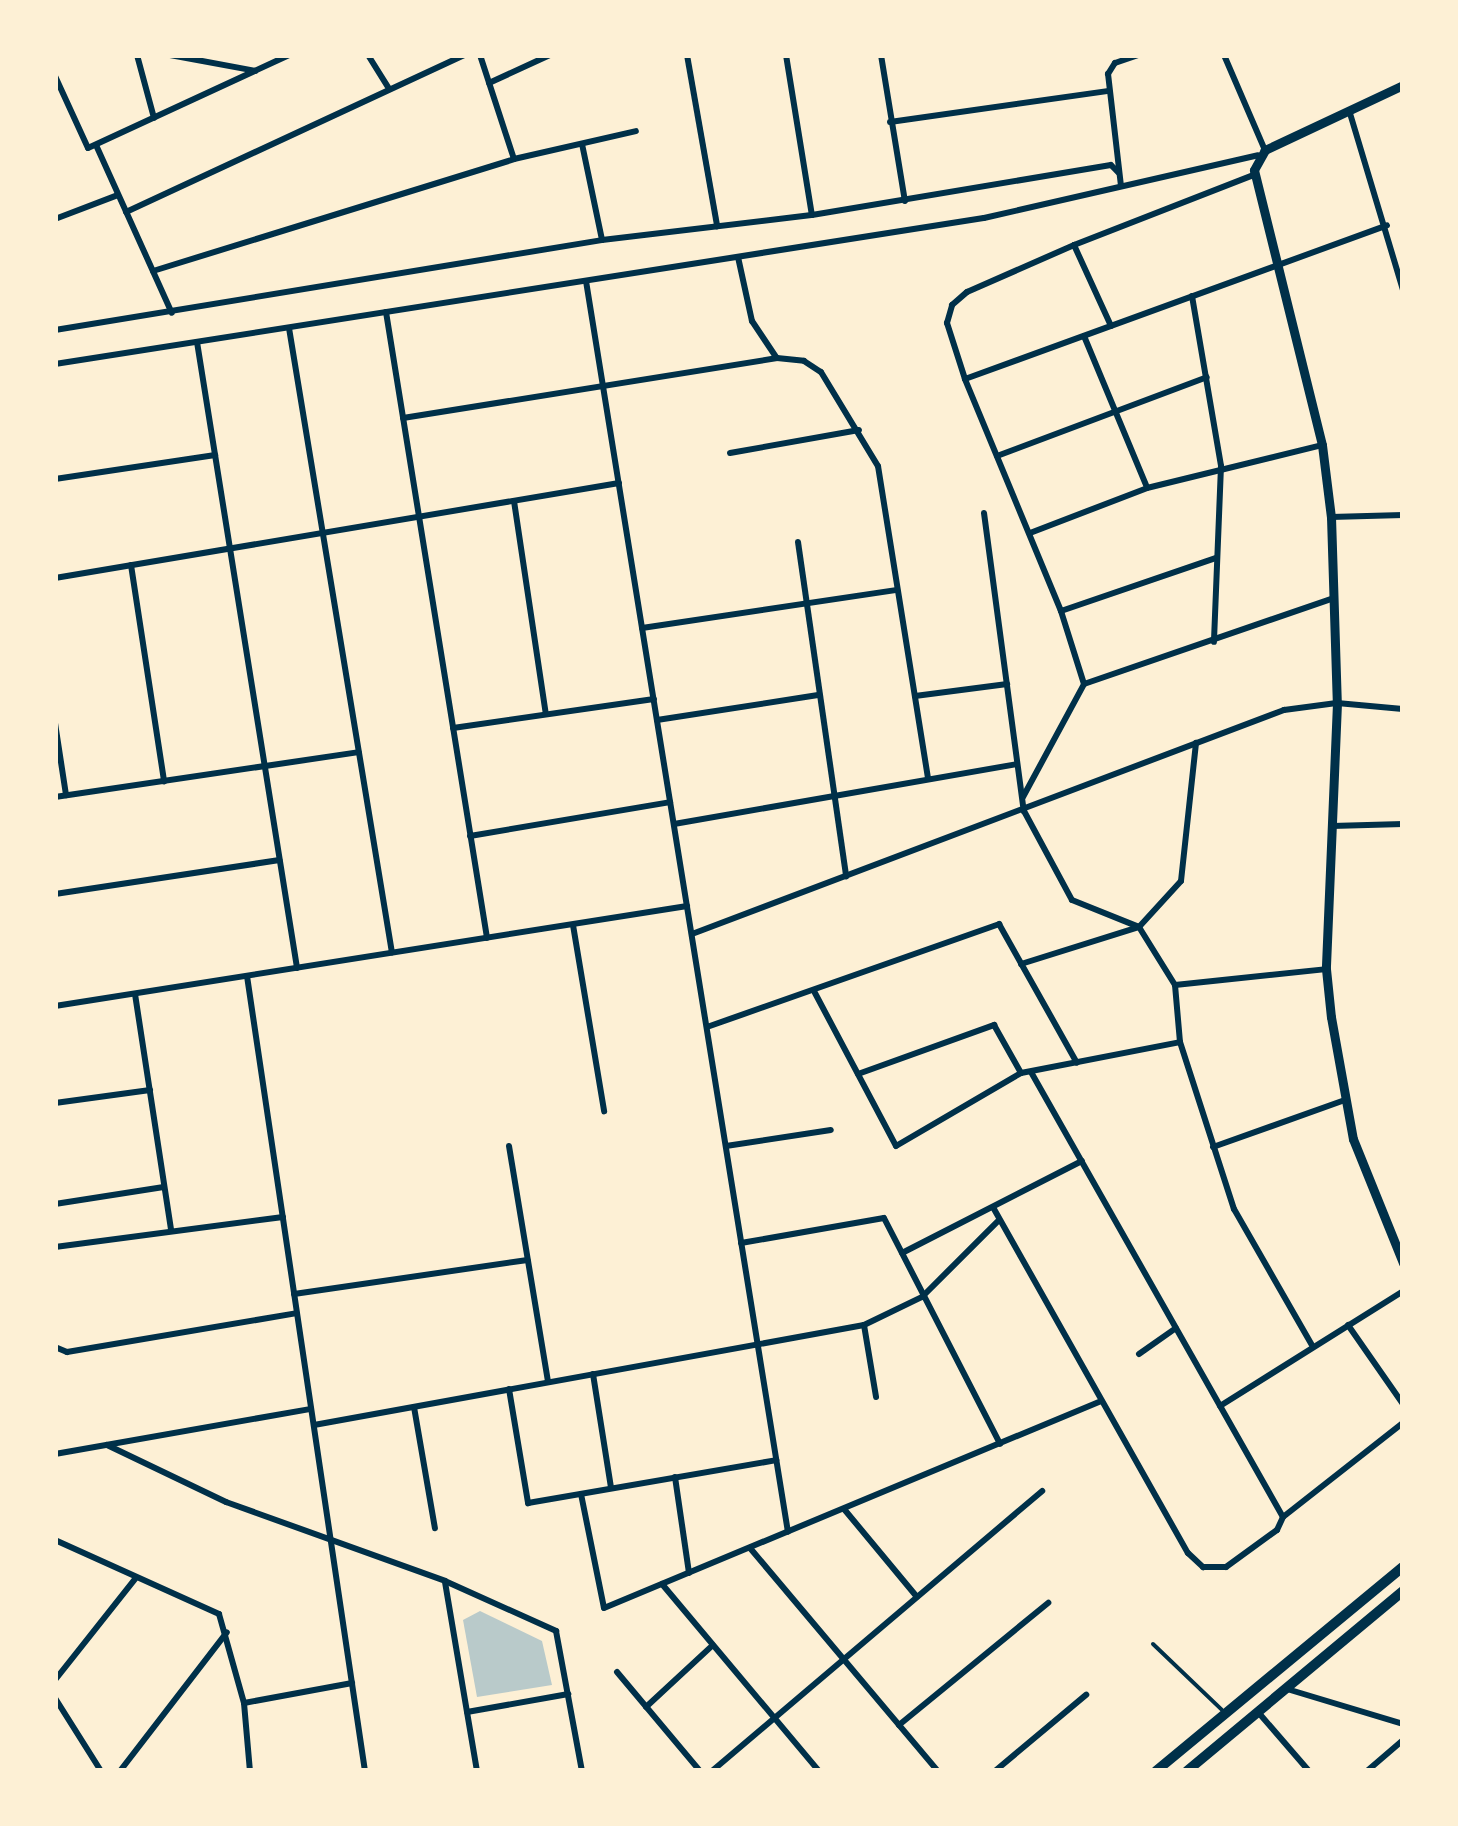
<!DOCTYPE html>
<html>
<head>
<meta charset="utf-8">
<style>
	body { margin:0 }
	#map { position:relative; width:1458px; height:1826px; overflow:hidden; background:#fdf0d5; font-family:"Public Sans",sans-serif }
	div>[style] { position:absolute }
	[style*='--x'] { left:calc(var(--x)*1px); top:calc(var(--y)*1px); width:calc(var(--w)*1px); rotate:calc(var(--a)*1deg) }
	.green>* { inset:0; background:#b9caca }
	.service>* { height:4px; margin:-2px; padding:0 2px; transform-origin:2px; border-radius:2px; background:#003049 }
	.minor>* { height:6px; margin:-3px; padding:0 3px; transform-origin:3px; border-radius:3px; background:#003049 }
	.tertiary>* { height:9px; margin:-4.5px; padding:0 4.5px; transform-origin:4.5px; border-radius:4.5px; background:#003049 }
	.primary>* { height:10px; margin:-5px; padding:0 5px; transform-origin:5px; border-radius:5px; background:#003049 }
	span { translate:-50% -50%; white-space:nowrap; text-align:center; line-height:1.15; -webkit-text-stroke:8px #fdf0d5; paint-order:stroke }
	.frame { position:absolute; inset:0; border:58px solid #fdf0d5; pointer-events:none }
</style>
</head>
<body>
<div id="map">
	<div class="green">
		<div style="clip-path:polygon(480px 1611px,542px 1641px,552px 1685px,477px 1697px,463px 1620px)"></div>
	</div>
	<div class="service">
		<div style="--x:1153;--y:1644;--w:95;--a:43.7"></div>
	</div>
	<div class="minor">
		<div style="--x:137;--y:55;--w:65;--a:74.9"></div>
		<div style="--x:170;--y:55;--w:87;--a:10.5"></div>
		<div style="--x:368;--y:55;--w:39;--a:58"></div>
		<div style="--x:480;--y:55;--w:109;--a:71.9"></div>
		<div style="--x:687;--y:55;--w:174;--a:80"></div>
		<div style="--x:786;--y:55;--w:162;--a:80.8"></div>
		<div style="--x:881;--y:55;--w:148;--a:80.7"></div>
		<div style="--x:1224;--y:55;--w:103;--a:66.7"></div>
		<div style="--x:55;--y:76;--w:79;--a:65.4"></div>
		<div style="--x:88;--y:148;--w:221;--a:-24.8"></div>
		<div style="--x:489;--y:83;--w:67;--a:-24.7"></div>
		<div style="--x:1349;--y:110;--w:188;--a:73.3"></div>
		<div style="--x:890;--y:122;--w:221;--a:-8.1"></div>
		<div style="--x:582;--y:144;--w:98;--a:78.2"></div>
		<div style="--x:96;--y:145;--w:184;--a:65.7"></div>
		<div style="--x:1121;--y:186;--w:113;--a:-96.6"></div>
		<div style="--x:1108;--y:74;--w:13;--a:-58"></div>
		<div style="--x:1115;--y:63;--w:24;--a:-19"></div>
		<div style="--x:126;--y:212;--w:373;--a:-24.9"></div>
		<div style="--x:55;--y:219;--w:67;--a:-20.9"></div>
		<div style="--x:1074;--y:245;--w:89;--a:65.4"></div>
		<div style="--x:738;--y:257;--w:66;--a:77.7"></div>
		<div style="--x:752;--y:321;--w:43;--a:56.3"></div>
		<div style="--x:153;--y:271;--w:378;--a:-17.2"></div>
		<div style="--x:514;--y:159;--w:125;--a:-12.9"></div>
		<div style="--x:586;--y:281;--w:1267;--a:80.83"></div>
		<div style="--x:1192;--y:296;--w:172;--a:80.3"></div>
		<div style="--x:1221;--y:466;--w:176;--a:92.3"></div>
		<div style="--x:386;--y:312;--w:634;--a:80.83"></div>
		<div style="--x:289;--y:328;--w:633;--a:80.64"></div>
		<div style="--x:55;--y:330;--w:554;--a:-9.34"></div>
		<div style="--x:602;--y:240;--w:211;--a:-6.8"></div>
		<div style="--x:812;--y:215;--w:303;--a:-9.5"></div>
		<div style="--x:1111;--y:165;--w:11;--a:45"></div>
		<div style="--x:1084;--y:336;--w:164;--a:67.4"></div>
		<div style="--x:197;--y:342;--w:634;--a:80.92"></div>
		<div style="--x:55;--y:364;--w:940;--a:-8.93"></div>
		<div style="--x:984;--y:218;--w:281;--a:-12.9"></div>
		<div style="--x:965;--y:379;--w:449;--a:-20"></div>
		<div style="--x:403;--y:418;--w:379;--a:-9.1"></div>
		<div style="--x:777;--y:358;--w:27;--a:6"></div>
		<div style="--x:804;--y:361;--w:20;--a:33"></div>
		<div style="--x:821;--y:372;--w:110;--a:58.8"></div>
		<div style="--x:878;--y:466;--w:317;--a:80.9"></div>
		<div style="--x:730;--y:453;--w:131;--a:-10.1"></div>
		<div style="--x:997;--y:456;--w:224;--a:-20.6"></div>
		<div style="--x:55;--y:479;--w:162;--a:-8.5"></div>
		<div style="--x:514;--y:501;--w:215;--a:81.5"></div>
		<div style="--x:984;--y:513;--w:301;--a:82.4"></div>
		<div style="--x:1024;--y:811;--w:101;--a:61.7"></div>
		<div style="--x:1072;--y:900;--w:72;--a:21.9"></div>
		<div style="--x:1139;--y:927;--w:68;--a:58.2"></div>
		<div style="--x:1175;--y:985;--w:57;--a:85"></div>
		<div style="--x:1180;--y:1042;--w:176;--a:72.1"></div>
		<div style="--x:1234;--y:1209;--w:159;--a:60.2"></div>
		<div style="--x:1331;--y:517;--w:72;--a:-1.6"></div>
		<div style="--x:1030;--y:533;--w:125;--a:-21"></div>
		<div style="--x:1147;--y:488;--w:180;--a:-13.8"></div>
		<div style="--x:798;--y:542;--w:338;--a:81.8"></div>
		<div style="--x:131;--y:565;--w:219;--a:81.3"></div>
		<div style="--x:55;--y:578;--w:572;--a:-9.56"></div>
		<div style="--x:1061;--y:611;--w:164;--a:-18.9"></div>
		<div style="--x:642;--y:628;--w:258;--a:-8.5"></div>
		<div style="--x:1084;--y:684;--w:77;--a:-107.5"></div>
		<div style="--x:1061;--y:611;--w:251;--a:-112.5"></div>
		<div style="--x:965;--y:379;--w:59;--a:-107.8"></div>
		<div style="--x:947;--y:323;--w:19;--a:-74"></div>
		<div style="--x:952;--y:305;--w:20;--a:-41"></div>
		<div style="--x:967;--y:292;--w:117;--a:-23.7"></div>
		<div style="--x:1074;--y:245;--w:193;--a:-21.3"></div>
		<div style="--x:915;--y:696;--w:93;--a:-7.4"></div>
		<div style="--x:657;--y:720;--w:163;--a:-8.8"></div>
		<div style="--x:55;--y:723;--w:73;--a:81.3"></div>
		<div style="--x:453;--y:728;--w:203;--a:-8.2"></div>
		<div style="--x:55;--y:797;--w:307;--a:-8.4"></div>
		<div style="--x:1023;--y:797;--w:128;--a:-61.6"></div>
		<div style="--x:1084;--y:684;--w:264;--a:-19"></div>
		<div style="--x:674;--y:824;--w:348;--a:-9.9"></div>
		<div style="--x:1332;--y:826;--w:71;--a:-1.6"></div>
		<div style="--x:470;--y:836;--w:203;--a:-9.6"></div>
		<div style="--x:55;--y:894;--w:227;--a:-8.6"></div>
		<div style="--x:573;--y:925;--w:189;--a:80.5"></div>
		<div style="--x:692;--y:934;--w:633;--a:-20.73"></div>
		<div style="--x:1284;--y:710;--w:53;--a:-7.5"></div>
		<div style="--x:1337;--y:703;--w:66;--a:5.2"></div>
		<div style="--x:1021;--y:964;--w:124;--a:-17.4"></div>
		<div style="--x:1139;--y:927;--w:62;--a:-47.6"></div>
		<div style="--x:1181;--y:881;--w:139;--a:-83.8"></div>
		<div style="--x:247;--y:976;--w:804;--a:81.56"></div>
		<div style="--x:1175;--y:985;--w:152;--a:-6"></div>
		<div style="--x:815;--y:993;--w:173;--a:62.1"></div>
		<div style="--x:896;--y:1146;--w:145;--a:-30.3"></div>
		<div style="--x:1021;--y:1073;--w:162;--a:-11"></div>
		<div style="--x:135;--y:994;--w:239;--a:81.3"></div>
		<div style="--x:55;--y:1006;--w:640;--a:-8.99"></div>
		<div style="--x:707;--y:1027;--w:310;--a:-19.4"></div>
		<div style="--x:999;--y:924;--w:159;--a:60.7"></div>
		<div style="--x:1031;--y:1072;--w:511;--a:60.48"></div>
		<div style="--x:858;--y:1074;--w:145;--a:-19.8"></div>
		<div style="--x:994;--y:1025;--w:55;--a:60.6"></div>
		<div style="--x:55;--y:1103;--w:96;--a:-7.8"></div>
		<div style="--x:509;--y:1146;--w:238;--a:80.6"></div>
		<div style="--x:726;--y:1146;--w:106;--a:-8.7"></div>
		<div style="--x:1213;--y:1147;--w:140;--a:-19.6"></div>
		<div style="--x:55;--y:1204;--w:110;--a:-8.9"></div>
		<div style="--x:994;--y:1209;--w:395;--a:60.6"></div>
		<div style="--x:1188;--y:1553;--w:21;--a:43"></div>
		<div style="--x:1203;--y:1567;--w:23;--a:0"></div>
		<div style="--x:1226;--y:1567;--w:63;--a:-36"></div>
		<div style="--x:1277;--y:1530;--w:14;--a:-65"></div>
		<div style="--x:1283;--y:1517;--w:152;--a:-38.1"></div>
		<div style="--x:741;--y:1243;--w:145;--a:-9.9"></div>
		<div style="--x:884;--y:1218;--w:254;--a:62.8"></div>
		<div style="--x:55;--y:1247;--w:230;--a:-7.5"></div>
		<div style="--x:902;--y:1253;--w:202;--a:-27.1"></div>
		<div style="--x:294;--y:1294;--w:236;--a:-8.3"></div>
		<div style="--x:864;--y:1325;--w:73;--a:80.5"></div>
		<div style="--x:1348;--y:1325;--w:96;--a:55.2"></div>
		<div style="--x:55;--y:1347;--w:13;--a:23"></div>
		<div style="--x:67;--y:1352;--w:233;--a:-9.6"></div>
		<div style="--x:1139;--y:1354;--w:45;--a:-35.1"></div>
		<div style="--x:593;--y:1374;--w:115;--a:81"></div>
		<div style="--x:509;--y:1389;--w:116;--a:80.5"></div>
		<div style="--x:528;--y:1503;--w:252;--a:-9.8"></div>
		<div style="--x:1220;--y:1406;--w:216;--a:-32.1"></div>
		<div style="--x:414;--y:1407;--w:123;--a:80.2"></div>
		<div style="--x:314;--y:1425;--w:559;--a:-10.3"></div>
		<div style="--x:864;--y:1325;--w:64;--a:-25.8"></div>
		<div style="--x:922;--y:1297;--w:107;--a:-45"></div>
		<div style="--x:107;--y:1445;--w:132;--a:25.6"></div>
		<div style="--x:226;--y:1502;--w:233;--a:19.8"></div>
		<div style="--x:445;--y:1581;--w:122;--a:24.2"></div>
		<div style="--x:556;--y:1631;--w:142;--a:79.5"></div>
		<div style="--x:55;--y:1454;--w:260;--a:-10"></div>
		<div style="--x:675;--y:1477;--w:97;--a:81.7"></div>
		<div style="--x:581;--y:1494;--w:116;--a:78.6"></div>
		<div style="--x:604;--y:1608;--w:538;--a:-22.61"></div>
		<div style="--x:844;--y:1509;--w:114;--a:50.3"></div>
		<div style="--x:55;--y:1540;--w:180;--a:24.3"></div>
		<div style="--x:219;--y:1614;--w:92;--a:74.3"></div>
		<div style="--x:244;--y:1703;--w:68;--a:85"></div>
		<div style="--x:750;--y:1548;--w:292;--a:49.9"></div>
		<div style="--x:445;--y:1582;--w:192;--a:80.4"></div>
		<div style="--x:662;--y:1584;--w:244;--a:50"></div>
		<div style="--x:617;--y:1672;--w:129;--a:50"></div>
		<div style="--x:55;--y:1680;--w:129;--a:-51.6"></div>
		<div style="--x:1287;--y:1689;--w:121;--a:16.8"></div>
		<div style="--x:55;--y:1698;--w:86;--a:57.8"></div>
		<div style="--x:244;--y:1703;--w:110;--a:-10.5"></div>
		<div style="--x:646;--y:1707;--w:91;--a:-42.8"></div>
		<div style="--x:467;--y:1712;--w:103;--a:-10.1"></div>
		<div style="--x:1258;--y:1712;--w:78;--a:49.2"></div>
		<div style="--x:899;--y:1725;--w:193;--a:-39.3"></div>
		<div style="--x:120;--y:1771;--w:175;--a:-52.4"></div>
		<div style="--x:712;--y:1771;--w:433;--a:-40.3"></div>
		<div style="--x:995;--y:1771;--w:119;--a:-39.9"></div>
		<div style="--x:1367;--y:1771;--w:48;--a:-40.7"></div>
	</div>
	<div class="tertiary">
		<div style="--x:1403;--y:85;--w:153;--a:154.8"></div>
		<div style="--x:1265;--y:150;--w:23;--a:119"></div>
		<div style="--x:1254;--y:170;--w:283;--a:76.1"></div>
		<div style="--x:1322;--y:445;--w:73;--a:82.9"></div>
		<div style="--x:1331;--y:517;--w:186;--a:88.2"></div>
		<div style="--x:1337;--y:703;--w:266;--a:92.4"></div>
		<div style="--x:1326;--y:969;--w:48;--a:84.1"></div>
		<div style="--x:1331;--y:1017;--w:124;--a:79.8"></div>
		<div style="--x:1353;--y:1139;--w:134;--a:68"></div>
	</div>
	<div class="primary">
		<div style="--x:1156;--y:1771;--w:320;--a:-39.6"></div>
		<div style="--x:1187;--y:1771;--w:281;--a:-39.8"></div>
	</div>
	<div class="frame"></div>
</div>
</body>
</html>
